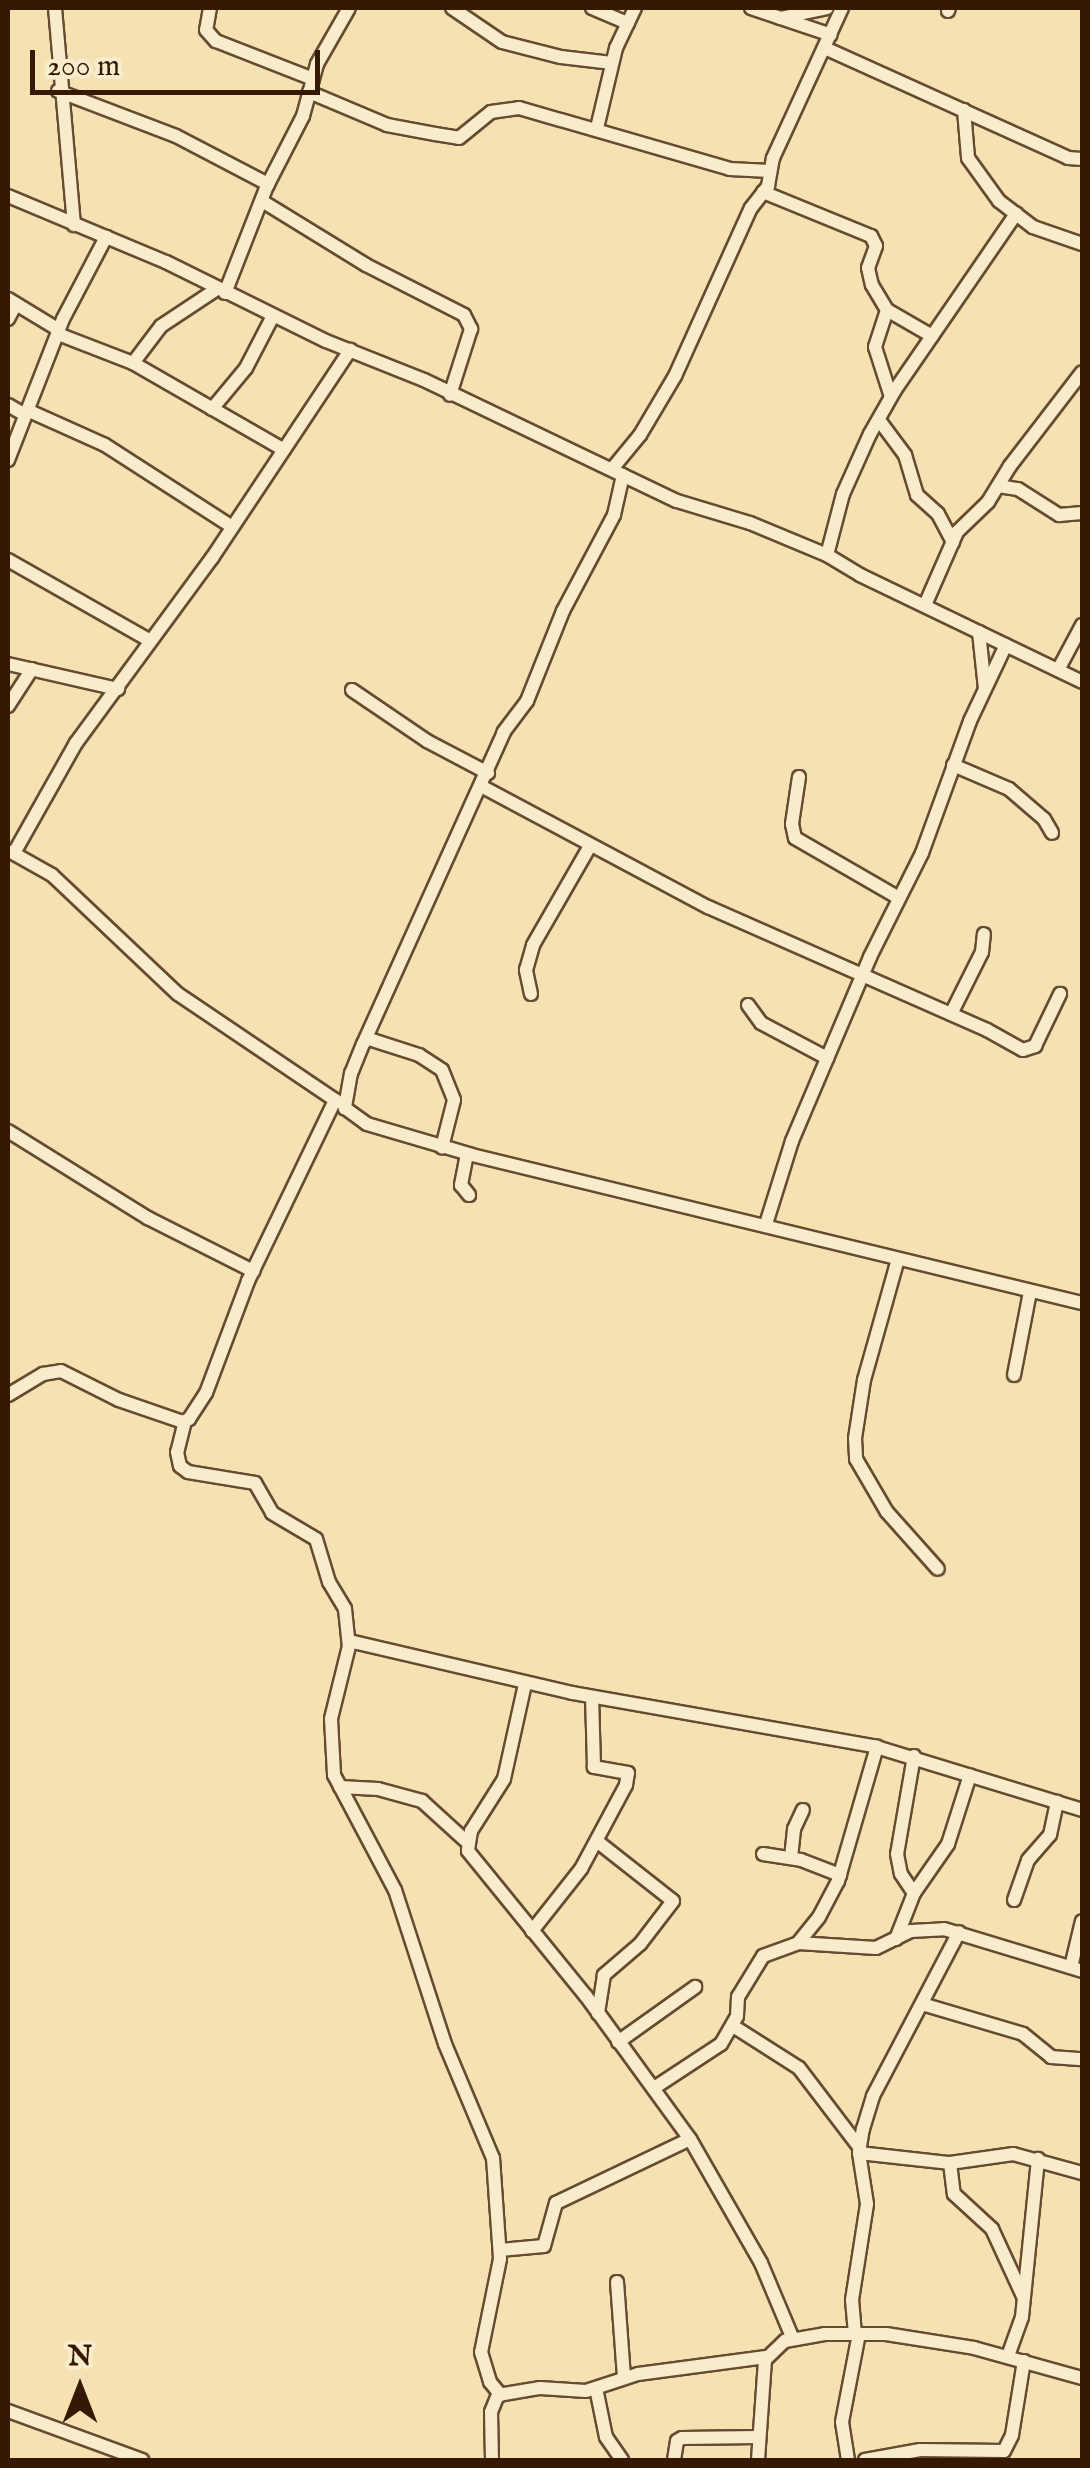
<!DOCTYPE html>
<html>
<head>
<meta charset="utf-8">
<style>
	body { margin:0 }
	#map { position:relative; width:1090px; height:2468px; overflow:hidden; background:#f4e2b2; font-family:"IM FELL English",serif }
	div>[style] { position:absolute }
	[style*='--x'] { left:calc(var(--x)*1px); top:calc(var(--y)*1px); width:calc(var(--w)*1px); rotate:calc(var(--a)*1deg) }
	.roads { filter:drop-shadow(2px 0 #664b30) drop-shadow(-2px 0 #664b30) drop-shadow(0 2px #664b30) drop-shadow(0 -2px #664b30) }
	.minor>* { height:12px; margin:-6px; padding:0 6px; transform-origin:6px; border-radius:6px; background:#f8eccd }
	span { translate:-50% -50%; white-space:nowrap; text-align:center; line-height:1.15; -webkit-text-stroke:9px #f8eccd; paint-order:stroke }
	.frame { position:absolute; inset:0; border:10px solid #361904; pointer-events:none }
	.north { position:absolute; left:30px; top:2338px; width:100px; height:100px; -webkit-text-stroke:8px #f8eccd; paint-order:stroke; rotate:0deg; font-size:28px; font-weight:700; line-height:40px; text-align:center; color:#361904 }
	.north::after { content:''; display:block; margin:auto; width:35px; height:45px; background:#361904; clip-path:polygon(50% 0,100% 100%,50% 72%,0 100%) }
	.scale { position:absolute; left:30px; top:50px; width:290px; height:45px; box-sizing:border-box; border:5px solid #361904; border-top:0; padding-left:12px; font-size:30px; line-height:35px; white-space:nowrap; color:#361904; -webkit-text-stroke:8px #f8eccd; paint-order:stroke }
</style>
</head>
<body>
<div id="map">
	<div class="roads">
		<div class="minor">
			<div style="--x:55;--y:8;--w:218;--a:85"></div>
			<div style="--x:210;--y:8;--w:22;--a:100"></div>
			<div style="--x:206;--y:30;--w:15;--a:48"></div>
			<div style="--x:216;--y:41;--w:104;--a:21.4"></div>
			<div style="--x:452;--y:8;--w:60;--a:34.2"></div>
			<div style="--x:502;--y:42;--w:61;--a:14.3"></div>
			<div style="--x:561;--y:57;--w:51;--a:6.7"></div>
			<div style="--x:592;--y:8;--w:39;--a:23"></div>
			<div style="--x:751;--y:8;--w:84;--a:18.6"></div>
			<div style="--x:948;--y:11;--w:3;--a:-72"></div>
			<div style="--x:780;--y:18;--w:48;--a:-12"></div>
			<div style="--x:827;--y:49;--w:265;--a:24.3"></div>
			<div style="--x:1068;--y:158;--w:14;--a:4"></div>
			<div style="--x:58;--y:91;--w:126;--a:20.9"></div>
			<div style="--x:176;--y:136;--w:104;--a:27.6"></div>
			<div style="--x:309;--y:92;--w:85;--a:22.9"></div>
			<div style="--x:387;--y:125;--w:49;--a:10.6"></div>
			<div style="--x:435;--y:134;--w:24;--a:9"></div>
			<div style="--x:459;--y:138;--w:41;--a:-39.1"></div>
			<div style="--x:491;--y:112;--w:28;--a:-8"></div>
			<div style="--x:519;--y:108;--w:220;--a:16.1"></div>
			<div style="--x:730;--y:169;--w:40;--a:2.9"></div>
			<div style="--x:964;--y:110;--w:48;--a:85.2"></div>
			<div style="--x:968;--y:158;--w:53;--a:54.2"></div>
			<div style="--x:999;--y:201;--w:43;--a:37.4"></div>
			<div style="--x:1033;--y:227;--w:52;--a:19.1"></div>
			<div style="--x:597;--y:128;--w:82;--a:-76.6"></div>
			<div style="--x:616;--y:48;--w:44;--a:-64.6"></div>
			<div style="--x:763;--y:192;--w:117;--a:22.2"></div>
			<div style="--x:871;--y:236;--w:11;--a:63"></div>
			<div style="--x:876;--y:246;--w:23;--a:110"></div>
			<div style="--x:868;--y:268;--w:17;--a:77"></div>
			<div style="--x:872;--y:285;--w:29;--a:59"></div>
			<div style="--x:887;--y:310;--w:52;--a:30"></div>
			<div style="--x:8;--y:196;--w:171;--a:22.7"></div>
			<div style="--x:166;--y:262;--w:178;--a:26.3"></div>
			<div style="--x:326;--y:341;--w:105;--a:21.7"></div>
			<div style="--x:424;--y:380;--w:280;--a:25.6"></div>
			<div style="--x:677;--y:501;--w:76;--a:16.8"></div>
			<div style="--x:750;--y:523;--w:83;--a:22.6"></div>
			<div style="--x:827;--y:555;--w:39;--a:31"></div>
			<div style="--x:860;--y:575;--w:246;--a:25.7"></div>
			<div style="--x:262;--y:201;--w:122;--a:31.6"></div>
			<div style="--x:366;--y:265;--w:110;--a:27"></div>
			<div style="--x:464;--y:315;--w:16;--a:63"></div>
			<div style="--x:471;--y:329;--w:69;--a:107.7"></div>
			<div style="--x:225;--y:293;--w:115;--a:-68.6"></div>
			<div style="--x:267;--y:186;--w:79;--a:-62.8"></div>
			<div style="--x:303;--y:116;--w:54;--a:-74.9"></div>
			<div style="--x:317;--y:64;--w:64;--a:-60.3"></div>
			<div style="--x:8;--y:299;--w:60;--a:31.3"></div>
			<div style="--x:887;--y:310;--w:39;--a:108"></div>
			<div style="--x:875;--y:347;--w:52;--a:72.3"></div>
			<div style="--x:8;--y:319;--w:15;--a:-62"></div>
			<div style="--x:58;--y:334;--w:80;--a:21.1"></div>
			<div style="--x:133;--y:363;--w:46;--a:-52.9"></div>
			<div style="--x:161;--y:326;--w:67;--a:-33.5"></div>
			<div style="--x:133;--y:363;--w:174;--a:29.9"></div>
			<div style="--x:8;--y:405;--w:20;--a:30"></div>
			<div style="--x:212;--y:409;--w:53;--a:-50.3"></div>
			<div style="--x:246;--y:368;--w:59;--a:-62.6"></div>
			<div style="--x:27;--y:410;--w:85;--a:24.2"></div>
			<div style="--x:105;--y:445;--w:151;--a:32.8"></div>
			<div style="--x:879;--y:420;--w:44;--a:53.4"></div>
			<div style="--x:905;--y:455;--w:42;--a:73.3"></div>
			<div style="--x:917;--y:495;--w:28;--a:42"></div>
			<div style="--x:938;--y:514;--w:32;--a:62"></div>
			<div style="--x:8;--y:460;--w:151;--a:-68.7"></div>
			<div style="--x:63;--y:319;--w:93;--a:-62.3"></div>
			<div style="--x:612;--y:469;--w:44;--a:-50.5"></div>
			<div style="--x:640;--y:435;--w:69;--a:-59.3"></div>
			<div style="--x:675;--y:376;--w:184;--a:-65.7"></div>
			<div style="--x:751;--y:208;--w:28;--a:-52"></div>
			<div style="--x:768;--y:186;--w:28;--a:-80"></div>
			<div style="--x:773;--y:158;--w:165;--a:-65.3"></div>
			<div style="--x:623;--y:475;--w:41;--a:102.7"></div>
			<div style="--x:614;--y:515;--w:109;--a:118"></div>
			<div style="--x:563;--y:611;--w:97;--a:111.8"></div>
			<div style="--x:527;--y:701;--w:39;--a:127"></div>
			<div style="--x:504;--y:732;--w:342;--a:114.3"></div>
			<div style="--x:363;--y:1044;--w:31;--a:112"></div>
			<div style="--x:351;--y:1073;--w:36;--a:100"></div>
			<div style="--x:345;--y:1108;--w:27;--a:36"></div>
			<div style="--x:367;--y:1124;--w:109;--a:16.4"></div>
			<div style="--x:472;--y:1155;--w:628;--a:13.64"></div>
			<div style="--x:998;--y:486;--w:20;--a:9"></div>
			<div style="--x:1018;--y:489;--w:49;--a:32.4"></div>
			<div style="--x:1059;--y:515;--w:23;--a:-5"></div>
			<div style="--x:827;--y:555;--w:63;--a:-75.3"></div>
			<div style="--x:843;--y:494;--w:66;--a:-65.8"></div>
			<div style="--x:870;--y:434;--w:51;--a:-60.4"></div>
			<div style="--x:895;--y:390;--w:214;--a:-55.5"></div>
			<div style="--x:8;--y:560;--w:162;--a:29.6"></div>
			<div style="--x:925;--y:605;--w:80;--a:-66.3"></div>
			<div style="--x:957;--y:532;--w:43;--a:-44.1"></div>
			<div style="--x:988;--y:502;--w:42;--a:-58.6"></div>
			<div style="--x:1010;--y:466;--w:118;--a:-52.5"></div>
			<div style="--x:979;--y:632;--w:57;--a:84"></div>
			<div style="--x:8;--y:664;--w:113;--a:12.8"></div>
			<div style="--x:1058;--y:670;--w:51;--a:-61.9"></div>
			<div style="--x:352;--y:690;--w:91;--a:34.2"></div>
			<div style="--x:427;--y:741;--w:69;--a:27.7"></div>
			<div style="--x:8;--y:706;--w:44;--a:-57"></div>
			<div style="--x:953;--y:765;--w:61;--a:23.2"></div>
			<div style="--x:1009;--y:789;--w:46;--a:40.6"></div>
			<div style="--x:1044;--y:819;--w:16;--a:60"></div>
			<div style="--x:799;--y:777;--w:48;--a:98.5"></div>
			<div style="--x:792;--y:824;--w:14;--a:78"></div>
			<div style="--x:795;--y:838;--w:120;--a:30"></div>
			<div style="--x:483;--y:787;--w:255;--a:28.1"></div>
			<div style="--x:708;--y:907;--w:305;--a:23.8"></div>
			<div style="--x:987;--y:1030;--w:41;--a:29.1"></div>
			<div style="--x:1023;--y:1050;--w:13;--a:-18"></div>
			<div style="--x:1035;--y:1046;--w:58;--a:-64.3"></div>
			<div style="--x:11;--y:852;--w:47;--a:29.3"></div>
			<div style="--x:52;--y:875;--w:173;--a:43.4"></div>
			<div style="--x:178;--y:994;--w:193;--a:34"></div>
			<div style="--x:14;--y:853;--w:126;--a:-60.6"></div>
			<div style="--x:76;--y:743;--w:230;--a:-53.7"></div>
			<div style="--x:212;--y:558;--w:250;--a:-56.4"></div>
			<div style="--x:531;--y:994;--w:25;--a:-102"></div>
			<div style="--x:526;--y:970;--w:26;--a:-74"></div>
			<div style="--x:533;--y:945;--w:114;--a:-60.1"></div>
			<div style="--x:748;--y:1005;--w:22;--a:54"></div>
			<div style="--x:761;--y:1023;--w:75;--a:27.9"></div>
			<div style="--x:951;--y:1014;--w:69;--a:-63.4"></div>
			<div style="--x:982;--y:952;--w:18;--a:-84"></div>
			<div style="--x:366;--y:1038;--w:56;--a:17.8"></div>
			<div style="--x:419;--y:1055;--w:27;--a:33"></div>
			<div style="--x:442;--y:1070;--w:32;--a:68"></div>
			<div style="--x:454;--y:1100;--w:49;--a:104.3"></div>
			<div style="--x:8;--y:1131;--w:165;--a:31.9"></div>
			<div style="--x:148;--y:1218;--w:118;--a:26.8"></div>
			<div style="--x:467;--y:1154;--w:32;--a:101"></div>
			<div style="--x:461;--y:1185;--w:13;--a:51"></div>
			<div style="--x:766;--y:1224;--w:87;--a:-72.6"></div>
			<div style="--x:792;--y:1141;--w:200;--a:-67"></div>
			<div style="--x:870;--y:957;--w:116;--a:-63.4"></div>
			<div style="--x:922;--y:853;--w:140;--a:-70"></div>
			<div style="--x:970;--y:721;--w:84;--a:-64.7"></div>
			<div style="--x:898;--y:1259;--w:126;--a:105.7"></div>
			<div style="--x:864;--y:1380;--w:59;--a:98.8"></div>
			<div style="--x:855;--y:1438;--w:21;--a:87"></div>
			<div style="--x:856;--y:1459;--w:61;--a:59.7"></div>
			<div style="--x:887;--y:1512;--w:76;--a:48.2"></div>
			<div style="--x:1014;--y:1375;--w:85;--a:-79.1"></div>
			<div style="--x:8;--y:1395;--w:41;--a:-31"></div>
			<div style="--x:43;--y:1374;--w:18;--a:-9"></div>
			<div style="--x:61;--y:1371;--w:65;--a:26.6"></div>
			<div style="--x:119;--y:1400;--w:68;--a:19"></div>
			<div style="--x:183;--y:1422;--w:7;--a:-27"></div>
			<div style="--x:189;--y:1419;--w:31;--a:-57"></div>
			<div style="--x:206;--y:1393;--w:120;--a:-69.4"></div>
			<div style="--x:248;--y:1281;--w:201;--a:-64.3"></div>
			<div style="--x:185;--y:1421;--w:32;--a:104"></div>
			<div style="--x:177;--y:1452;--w:14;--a:78"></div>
			<div style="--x:180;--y:1466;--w:10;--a:37"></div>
			<div style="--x:188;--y:1472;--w:68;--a:9.3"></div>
			<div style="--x:255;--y:1483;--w:34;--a:60"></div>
			<div style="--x:272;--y:1513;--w:51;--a:30.6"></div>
			<div style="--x:316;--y:1539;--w:45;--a:73.2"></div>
			<div style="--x:329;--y:1582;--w:31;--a:59"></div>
			<div style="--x:345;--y:1609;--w:37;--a:84"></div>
			<div style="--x:349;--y:1646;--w:75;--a:103.9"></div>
			<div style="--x:331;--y:1719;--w:56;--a:86.9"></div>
			<div style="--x:334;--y:1775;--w:130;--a:62.1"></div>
			<div style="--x:395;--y:1890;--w:162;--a:72"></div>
			<div style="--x:445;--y:2044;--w:124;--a:67.2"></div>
			<div style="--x:493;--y:2158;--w:101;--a:86"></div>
			<div style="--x:500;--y:2259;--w:95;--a:101.5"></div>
			<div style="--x:481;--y:2352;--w:31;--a:73"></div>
			<div style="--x:490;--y:2382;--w:17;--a:50"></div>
			<div style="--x:349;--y:1641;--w:229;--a:13.1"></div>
			<div style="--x:572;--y:1693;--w:306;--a:10"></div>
			<div style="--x:873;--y:1746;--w:219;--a:17"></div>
			<div style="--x:525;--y:1684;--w:97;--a:102.5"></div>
			<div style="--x:504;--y:1779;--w:62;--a:122.4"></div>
			<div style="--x:471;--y:1831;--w:20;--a:99"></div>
			<div style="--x:468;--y:1851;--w:187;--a:50.9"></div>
			<div style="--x:586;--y:1996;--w:177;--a:54"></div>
			<div style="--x:690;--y:2139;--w:143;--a:60.2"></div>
			<div style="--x:761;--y:2263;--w:82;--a:67.2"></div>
			<div style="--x:914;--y:1756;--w:99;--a:99.8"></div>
			<div style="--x:897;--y:1854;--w:20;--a:79"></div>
			<div style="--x:901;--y:1874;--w:23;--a:56"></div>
			<div style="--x:340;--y:1787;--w:38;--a:3"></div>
			<div style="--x:378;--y:1789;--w:46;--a:15.3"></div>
			<div style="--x:422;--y:1801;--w:61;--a:42.3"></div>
			<div style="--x:598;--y:1842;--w:95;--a:38.2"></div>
			<div style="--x:673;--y:1901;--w:54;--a:127.5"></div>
			<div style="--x:640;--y:1944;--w:48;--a:139.3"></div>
			<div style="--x:604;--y:1975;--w:39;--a:99"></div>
			<div style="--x:763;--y:1854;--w:38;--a:9"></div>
			<div style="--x:801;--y:1860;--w:42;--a:21"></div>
			<div style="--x:791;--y:1858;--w:29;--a:-84"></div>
			<div style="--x:794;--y:1829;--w:21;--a:-65"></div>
			<div style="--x:1014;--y:1900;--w:42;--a:-70.7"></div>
			<div style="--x:1028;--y:1860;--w:33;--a:-49"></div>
			<div style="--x:1050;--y:1835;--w:34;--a:-78"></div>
			<div style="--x:532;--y:1931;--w:79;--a:-51.7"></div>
			<div style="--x:581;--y:1869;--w:95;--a:-61.8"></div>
			<div style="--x:626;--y:1785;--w:12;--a:-81"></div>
			<div style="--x:628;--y:1773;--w:35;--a:-170"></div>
			<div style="--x:594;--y:1767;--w:70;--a:-91.6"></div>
			<div style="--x:896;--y:1939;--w:49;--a:-68.6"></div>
			<div style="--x:914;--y:1893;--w:60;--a:-55.2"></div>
			<div style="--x:948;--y:1844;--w:72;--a:-72.3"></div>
			<div style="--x:798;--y:1943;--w:78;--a:3.7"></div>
			<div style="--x:876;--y:1948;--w:39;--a:-26"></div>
			<div style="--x:911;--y:1931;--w:33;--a:-3"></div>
			<div style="--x:944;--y:1929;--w:144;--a:16.9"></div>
			<div style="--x:1071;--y:1967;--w:47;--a:-76.6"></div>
			<div style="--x:922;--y:2004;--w:105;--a:16.5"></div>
			<div style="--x:1023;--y:2034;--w:36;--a:39"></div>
			<div style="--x:1051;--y:2057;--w:31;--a:4"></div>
			<div style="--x:733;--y:2026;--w:78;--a:32.5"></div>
			<div style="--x:799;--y:2068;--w:101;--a:52.7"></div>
			<div style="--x:618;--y:2042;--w:95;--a:-35.5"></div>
			<div style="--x:654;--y:2088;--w:80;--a:-33.3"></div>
			<div style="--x:721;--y:2044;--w:32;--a:-60"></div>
			<div style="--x:737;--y:2016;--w:19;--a:-87"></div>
			<div style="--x:738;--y:1997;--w:48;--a:-58.6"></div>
			<div style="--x:763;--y:1956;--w:37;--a:-20"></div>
			<div style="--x:798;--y:1943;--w:33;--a:-51"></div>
			<div style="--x:819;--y:1917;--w:41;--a:-62.2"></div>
			<div style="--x:838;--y:1881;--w:140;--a:-73.8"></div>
			<div style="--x:859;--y:2153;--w:92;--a:6.3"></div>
			<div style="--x:950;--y:2163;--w:64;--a:-8.1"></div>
			<div style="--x:1013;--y:2154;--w:72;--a:15.4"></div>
			<div style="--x:950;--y:2163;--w:31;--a:83"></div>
			<div style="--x:954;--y:2194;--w:52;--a:42.6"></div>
			<div style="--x:992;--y:2229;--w:74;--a:65.2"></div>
			<div style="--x:500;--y:2250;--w:44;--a:-5.2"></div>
			<div style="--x:544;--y:2246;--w:45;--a:-74.4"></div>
			<div style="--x:556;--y:2203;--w:148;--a:-25.5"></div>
			<div style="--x:617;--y:2282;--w:96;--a:85.8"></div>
			<div style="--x:855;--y:2334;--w:34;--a:-95"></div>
			<div style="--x:852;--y:2300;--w:97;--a:-81.1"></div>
			<div style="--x:867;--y:2204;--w:52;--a:-98.9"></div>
			<div style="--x:859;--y:2153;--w:24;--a:-81"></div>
			<div style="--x:863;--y:2129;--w:34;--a:-73"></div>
			<div style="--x:873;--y:2096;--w:185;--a:-62.3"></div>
			<div style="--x:1008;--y:2356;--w:41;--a:-70.3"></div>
			<div style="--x:1022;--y:2317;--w:159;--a:-84.2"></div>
			<div style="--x:596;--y:2388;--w:50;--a:78.5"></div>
			<div style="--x:606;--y:2437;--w:28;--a:55"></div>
			<div style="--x:8;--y:2411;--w:143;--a:20.1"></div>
			<div style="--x:492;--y:2460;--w:48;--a:-91.2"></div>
			<div style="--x:491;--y:2412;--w:18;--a:-68"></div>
			<div style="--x:498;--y:2395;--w:43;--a:-9.5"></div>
			<div style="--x:540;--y:2388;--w:46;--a:3.7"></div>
			<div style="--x:586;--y:2391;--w:55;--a:-18.1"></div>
			<div style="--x:638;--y:2374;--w:129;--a:-7.6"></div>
			<div style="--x:674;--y:2460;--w:19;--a:-81"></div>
			<div style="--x:677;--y:2441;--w:6;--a:-31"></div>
			<div style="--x:682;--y:2438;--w:77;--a:-0.7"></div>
			<div style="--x:758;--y:2460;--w:100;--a:-86"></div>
			<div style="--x:765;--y:2360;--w:28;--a:-44"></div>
			<div style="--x:785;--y:2341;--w:40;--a:-10"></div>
			<div style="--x:824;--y:2334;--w:62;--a:0"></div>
			<div style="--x:886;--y:2334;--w:89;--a:9"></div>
			<div style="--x:974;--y:2348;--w:112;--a:15.5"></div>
			<div style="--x:848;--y:2460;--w:38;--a:-99"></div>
			<div style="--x:842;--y:2422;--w:90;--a:-79.1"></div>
			<div style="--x:865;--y:2460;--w:56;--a:-10.3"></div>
			<div style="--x:920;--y:2450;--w:84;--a:0.7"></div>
			<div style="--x:1004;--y:2451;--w:18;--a:-63"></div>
			<div style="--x:1012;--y:2435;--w:75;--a:-80.8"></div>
		</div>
	</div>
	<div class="frame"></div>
	<div class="north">N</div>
	<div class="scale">200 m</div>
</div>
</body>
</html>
